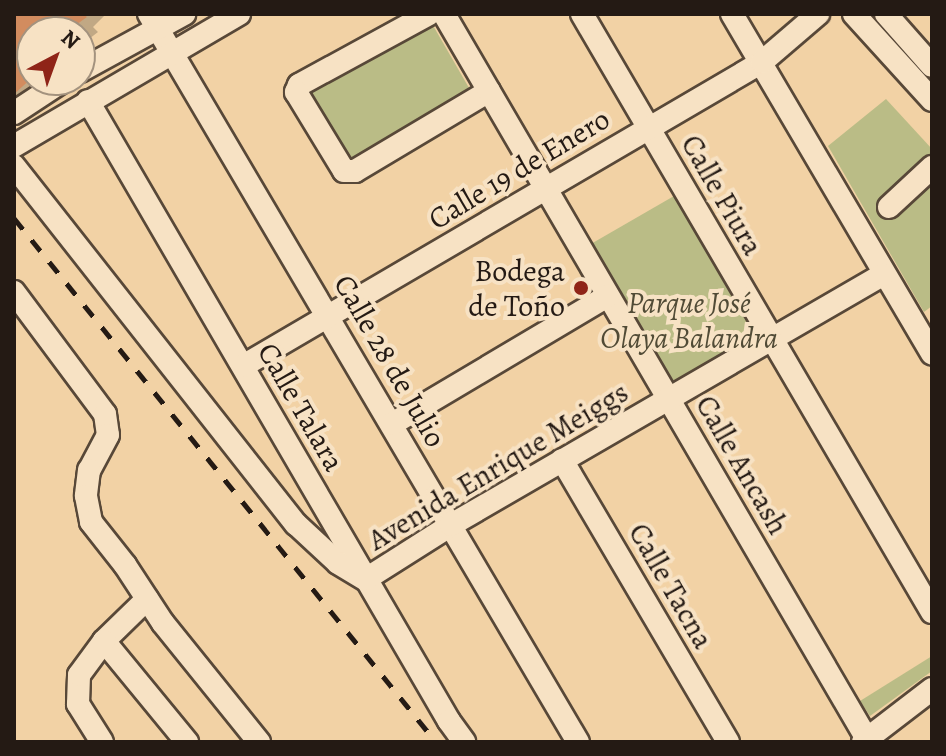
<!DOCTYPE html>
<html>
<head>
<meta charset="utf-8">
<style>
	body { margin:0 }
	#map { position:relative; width:946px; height:756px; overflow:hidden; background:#f2d2a5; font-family:Alegreya,serif }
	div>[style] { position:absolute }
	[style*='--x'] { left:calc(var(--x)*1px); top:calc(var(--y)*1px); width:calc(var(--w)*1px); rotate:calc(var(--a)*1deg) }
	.green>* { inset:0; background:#babc86; transform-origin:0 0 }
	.shadow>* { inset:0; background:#0003 }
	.building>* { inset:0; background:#d28c5f }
	.roads { filter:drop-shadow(2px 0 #584838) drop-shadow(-2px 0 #584838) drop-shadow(0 2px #584838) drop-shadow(0 -2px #584838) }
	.minor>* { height:22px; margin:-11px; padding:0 11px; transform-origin:11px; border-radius:11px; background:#f7e2c4 }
	.rail>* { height:5px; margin-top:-2.5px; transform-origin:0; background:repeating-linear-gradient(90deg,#241a14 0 14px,transparent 0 28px) }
	.dots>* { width:22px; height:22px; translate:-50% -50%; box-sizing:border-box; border:4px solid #f7e2c4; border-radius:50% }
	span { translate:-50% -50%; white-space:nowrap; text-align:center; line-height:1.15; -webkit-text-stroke:8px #f7e2c4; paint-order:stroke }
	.street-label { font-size:30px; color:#241a14 }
	.poi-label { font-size:30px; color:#241a14 }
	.right { translate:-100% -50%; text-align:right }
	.park-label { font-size:30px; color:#514b36; font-style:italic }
	.frame { position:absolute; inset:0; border:16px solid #241a14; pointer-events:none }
	.north { position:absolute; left:16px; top:16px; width:80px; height:80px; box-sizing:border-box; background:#f7e2c4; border:2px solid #a3927e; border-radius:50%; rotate:41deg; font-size:22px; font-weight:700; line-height:32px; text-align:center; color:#241a14 }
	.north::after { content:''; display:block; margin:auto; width:28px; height:36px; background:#8f2418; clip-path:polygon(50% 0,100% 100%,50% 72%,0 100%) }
</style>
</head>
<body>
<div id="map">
	<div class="green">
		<div style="left:431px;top:22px;width:81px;height:140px;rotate:60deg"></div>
		<div style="clip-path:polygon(886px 99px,932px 149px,932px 306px,924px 312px,828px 146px)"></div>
		<div style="left:674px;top:196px;width:164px;height:98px;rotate:60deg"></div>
		<div style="clip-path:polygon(932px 656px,932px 671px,870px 716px,860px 701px)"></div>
	</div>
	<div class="shadow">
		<div style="clip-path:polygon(14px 14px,106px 14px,93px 27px,98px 32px,80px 46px,80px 32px,32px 32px,32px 80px,59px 80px,14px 111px)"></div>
	</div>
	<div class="building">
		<div style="clip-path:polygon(14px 14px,83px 14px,87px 17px,66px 32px,32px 32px,32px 78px,14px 94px)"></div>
	</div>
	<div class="roads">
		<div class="minor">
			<div style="--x:149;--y:14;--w:845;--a:59.49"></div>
			<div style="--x:429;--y:14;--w:148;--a:151.4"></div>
			<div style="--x:299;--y:85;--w:8;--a:113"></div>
			<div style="--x:296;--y:92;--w:92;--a:58.7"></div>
			<div style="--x:344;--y:171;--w:11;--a:0"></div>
			<div style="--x:355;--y:171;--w:156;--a:-30.8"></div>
			<div style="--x:444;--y:14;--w:839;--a:59.74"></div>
			<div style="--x:582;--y:14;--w:693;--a:59.66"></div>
			<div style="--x:732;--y:14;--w:394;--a:59.5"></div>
			<div style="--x:854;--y:14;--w:116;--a:47.8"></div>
			<div style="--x:886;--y:14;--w:69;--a:48.5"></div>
			<div style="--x:80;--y:71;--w:119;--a:-28.7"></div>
			<div style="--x:88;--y:101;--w:717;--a:59.79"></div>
			<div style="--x:449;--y:721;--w:26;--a:54"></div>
			<div style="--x:14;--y:113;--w:60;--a:-33.4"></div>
			<div style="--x:14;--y:146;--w:261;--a:-30.4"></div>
			<div style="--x:14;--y:166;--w:456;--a:51.8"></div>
			<div style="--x:296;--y:524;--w:57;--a:42.9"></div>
			<div style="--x:338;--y:563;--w:31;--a:31"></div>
			<div style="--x:889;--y:207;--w:59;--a:-42.9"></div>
			<div style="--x:14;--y:292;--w:152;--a:53.3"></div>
			<div style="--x:105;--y:414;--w:21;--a:82"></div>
			<div style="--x:108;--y:435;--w:40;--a:118"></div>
			<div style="--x:89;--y:470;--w:26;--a:97"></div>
			<div style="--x:86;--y:496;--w:26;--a:79"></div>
			<div style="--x:91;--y:522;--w:55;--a:51.7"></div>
			<div style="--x:125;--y:565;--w:69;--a:56.8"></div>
			<div style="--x:163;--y:623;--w:153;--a:51.1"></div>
			<div style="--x:243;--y:366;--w:601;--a:-30.36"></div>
			<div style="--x:762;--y:62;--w:74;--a:-40.6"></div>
			<div style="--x:392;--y:424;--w:251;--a:-30.7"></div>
			<div style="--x:562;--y:460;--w:327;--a:59.5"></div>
			<div style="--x:366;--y:579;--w:101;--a:-32.4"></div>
			<div style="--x:451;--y:525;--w:499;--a:-30.1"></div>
			<div style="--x:147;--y:599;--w:60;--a:135.7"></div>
			<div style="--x:104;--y:641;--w:131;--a:50.6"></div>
			<div style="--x:102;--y:742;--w:45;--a:-122.3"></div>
			<div style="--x:78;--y:704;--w:29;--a:-88"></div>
			<div style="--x:79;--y:675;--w:42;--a:-53.7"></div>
			<div style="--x:863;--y:742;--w:87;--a:-37.5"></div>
		</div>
	</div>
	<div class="rail">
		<div style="--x:14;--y:218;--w:673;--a:51.15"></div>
	</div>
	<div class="dots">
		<div style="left:581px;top:288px;background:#8f2418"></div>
	</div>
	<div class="street-label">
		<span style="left:519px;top:169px;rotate:-31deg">Calle 19 de Enero</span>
		<span style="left:722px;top:195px;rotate:60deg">Calle Piura</span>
		<span style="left:390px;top:361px;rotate:60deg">Calle 28 de Julio</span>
		<span style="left:301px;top:407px;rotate:60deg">Calle Talara</span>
		<span style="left:742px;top:465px;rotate:60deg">Calle Ancash</span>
		<span style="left:498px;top:466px;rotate:-31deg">Avenida Enrique Meiggs</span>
		<span style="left:671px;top:586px;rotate:60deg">Calle Tacna</span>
	</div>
	<div class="poi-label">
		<span class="right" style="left:565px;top:288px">Bodega<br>de Toño</span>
	</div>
	<div class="park-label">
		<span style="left:689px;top:320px">Parque José<br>Olaya Balandra</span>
	</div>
	<div class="frame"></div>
	<div class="north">N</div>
</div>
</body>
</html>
